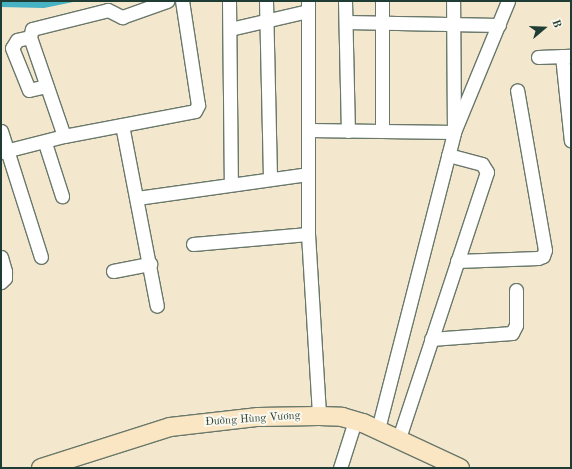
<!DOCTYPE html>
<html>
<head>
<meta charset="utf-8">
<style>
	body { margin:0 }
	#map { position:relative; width:572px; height:469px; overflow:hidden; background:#f3e7cd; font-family:"Old Standard TT",serif }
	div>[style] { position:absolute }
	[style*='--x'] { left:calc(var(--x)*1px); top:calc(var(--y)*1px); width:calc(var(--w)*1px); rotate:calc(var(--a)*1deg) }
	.water>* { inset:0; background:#46b2c3 }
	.roads { filter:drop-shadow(1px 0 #69786a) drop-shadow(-1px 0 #69786a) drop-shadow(0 1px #69786a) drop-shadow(0 -1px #69786a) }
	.street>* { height:13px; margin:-6.5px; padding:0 6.5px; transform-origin:6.5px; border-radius:6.5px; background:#fff }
	.secondary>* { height:18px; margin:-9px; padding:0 9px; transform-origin:9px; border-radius:9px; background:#fbe6c3 }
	span { translate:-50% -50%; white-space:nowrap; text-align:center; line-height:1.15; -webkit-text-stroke:4px #fbf7ec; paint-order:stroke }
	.street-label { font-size:11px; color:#1f3d34 }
	.frame { position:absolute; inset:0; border:2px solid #1f3d34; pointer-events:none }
	.north { position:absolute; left:524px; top:8px; width:40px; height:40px; -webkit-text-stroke:3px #fbf7ec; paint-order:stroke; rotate:71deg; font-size:11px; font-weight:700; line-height:16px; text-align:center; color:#1f3d34 }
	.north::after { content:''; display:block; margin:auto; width:14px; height:18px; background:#1f3d34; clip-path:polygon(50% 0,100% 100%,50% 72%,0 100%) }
</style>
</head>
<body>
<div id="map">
	<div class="water">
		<div style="clip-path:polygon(1px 1px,78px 1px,44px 8px,1px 7px)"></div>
	</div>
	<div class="roads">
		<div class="street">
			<div style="--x:229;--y:1;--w:183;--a:89.4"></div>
			<div style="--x:266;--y:1;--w:177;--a:88.7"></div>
			<div style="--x:308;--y:1;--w:233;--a:90"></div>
			<div style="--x:308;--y:234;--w:182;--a:86.5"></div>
			<div style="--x:345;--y:1;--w:130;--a:88.7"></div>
			<div style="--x:346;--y:22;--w:153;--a:1.1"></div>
			<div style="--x:230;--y:29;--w:80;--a:-13"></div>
			<div style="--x:30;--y:37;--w:13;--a:167"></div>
			<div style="--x:17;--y:40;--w:9;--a:122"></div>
			<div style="--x:12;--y:48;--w:45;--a:68"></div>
			<div style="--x:29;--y:90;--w:18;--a:-13"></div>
			<div style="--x:562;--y:56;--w:85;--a:84"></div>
			<div style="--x:538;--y:57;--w:33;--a:-2"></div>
			<div style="--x:122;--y:125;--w:184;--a:79.1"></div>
			<div style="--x:309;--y:130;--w:145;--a:0.8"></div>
			<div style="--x:454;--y:132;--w:131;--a:-90.4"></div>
			<div style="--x:1;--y:131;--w:132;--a:72.4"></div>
			<div style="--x:382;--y:131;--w:130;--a:-90"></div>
			<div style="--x:64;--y:136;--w:105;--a:-109"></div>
			<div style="--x:30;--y:37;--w:8;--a:-76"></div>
			<div style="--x:32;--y:29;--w:78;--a:-14"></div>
			<div style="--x:108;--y:10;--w:16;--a:27"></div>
			<div style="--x:122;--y:17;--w:48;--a:-19.6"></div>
			<div style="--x:45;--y:143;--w:56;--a:72.2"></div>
			<div style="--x:1;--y:152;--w:65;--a:-14.3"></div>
			<div style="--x:64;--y:136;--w:133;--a:-10.8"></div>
			<div style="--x:195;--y:111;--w:7;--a:-63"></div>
			<div style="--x:198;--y:105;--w:105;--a:-98.7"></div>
			<div style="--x:137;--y:198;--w:172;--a:-8"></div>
			<div style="--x:193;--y:244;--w:115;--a:-5"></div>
			<div style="--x:1;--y:257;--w:15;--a:74"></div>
			<div style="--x:5;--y:271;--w:7;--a:90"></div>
			<div style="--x:5;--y:278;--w:6;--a:135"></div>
			<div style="--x:457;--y:261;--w:81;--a:-2.1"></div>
			<div style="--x:538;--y:258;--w:5;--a:-22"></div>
			<div style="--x:543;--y:256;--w:6;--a:-72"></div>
			<div style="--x:545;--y:250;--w:162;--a:-99.9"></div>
			<div style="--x:113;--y:271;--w:38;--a:-11"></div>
			<div style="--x:431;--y:339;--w:81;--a:-4.2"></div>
			<div style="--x:512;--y:333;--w:9;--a:-63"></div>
			<div style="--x:516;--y:325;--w:35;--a:-90"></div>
			<div style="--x:378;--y:429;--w:307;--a:-75.6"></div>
			<div style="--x:454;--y:132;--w:142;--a:-67.6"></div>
			<div style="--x:399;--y:438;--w:280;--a:-71.7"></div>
			<div style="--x:487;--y:172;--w:9;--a:-122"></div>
			<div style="--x:482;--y:164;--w:35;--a:-165"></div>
			<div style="--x:340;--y:468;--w:49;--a:-72.3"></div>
		</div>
		<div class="secondary">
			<div style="--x:41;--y:468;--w:135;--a:-17.6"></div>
			<div style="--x:170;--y:427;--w:89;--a:-6.5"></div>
			<div style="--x:258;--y:417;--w:61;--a:-0.9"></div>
			<div style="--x:319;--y:416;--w:23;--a:2"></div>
			<div style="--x:342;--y:417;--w:22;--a:16"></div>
			<div style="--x:363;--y:423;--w:107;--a:24.9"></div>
		</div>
	</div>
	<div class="street-label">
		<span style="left:253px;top:420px;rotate:-4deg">Đường Hùng Vương</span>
	</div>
	<div class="frame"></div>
	<div class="north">B</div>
</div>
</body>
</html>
